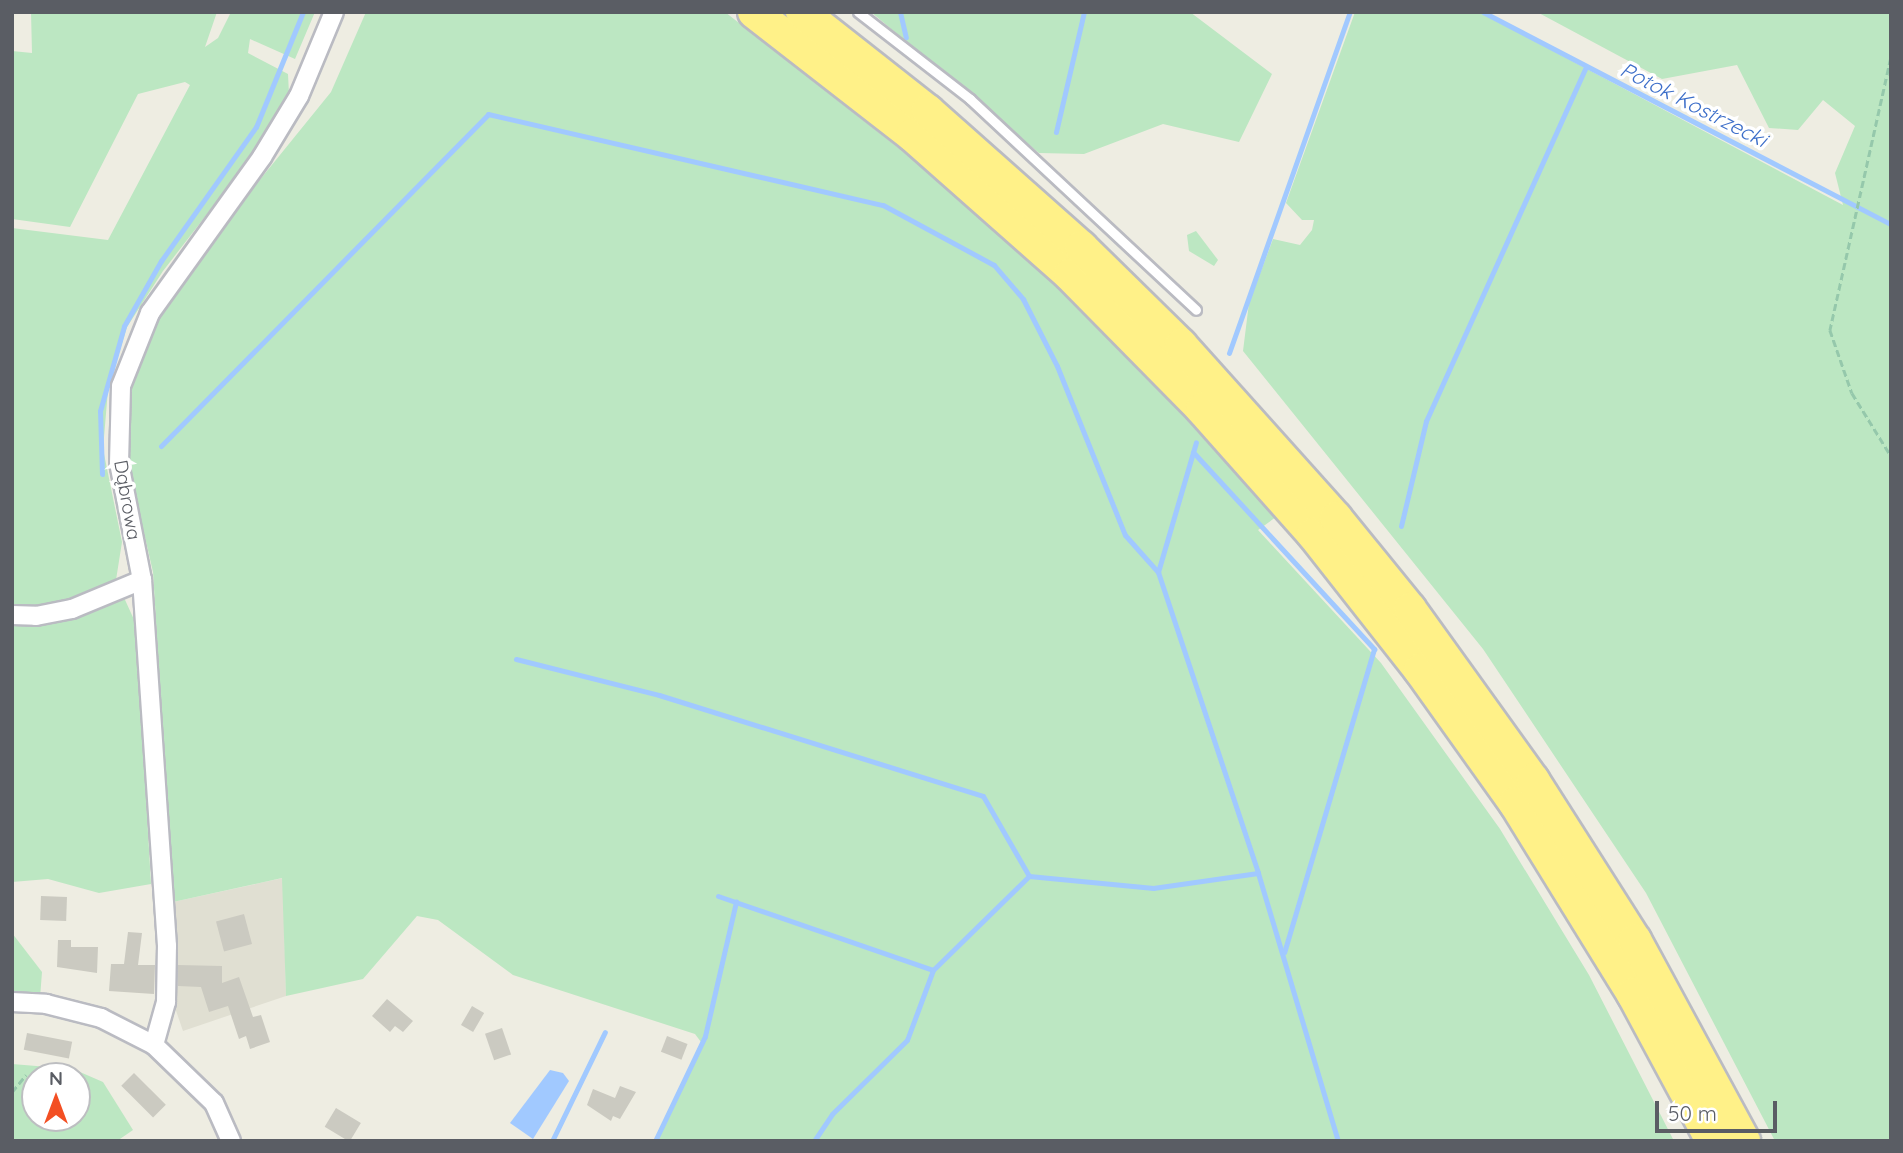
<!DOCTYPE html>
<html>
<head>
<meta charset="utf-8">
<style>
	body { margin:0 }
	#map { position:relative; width:1903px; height:1153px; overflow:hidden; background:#eeede2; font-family:Quicksand,sans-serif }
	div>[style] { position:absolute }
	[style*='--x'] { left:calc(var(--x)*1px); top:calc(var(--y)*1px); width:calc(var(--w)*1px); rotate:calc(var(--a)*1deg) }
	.education>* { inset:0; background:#e0dfd2 }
	.green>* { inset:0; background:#bce7c2 }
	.water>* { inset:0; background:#a1c9ff }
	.stream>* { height:5px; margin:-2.5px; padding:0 2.5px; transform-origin:2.5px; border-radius:2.5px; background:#a1c9ff }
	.building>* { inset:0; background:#cbcac1; transform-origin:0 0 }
	.path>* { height:2.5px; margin-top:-1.25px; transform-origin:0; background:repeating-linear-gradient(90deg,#95c8ab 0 7px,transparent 0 10.5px) }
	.roads { filter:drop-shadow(2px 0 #babbc2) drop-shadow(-2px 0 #babbc2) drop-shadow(0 2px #babbc2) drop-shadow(0 -2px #babbc2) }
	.service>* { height:9px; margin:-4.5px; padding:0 4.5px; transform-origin:4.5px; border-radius:4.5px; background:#fff }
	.minor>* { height:18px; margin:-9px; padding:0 9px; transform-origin:9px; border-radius:9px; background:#fff }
	.motorway>* { height:32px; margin:-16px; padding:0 16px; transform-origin:16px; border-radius:16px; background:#fff188 }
	span { translate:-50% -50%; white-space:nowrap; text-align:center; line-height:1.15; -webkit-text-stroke:7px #fff; paint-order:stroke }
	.street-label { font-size:19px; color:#5a5d64 }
	.water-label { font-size:21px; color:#3c6ec9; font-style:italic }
	.frame { position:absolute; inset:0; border:14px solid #5a5d64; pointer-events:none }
	.north { position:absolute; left:21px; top:1062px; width:70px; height:70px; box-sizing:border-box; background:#fff; border:2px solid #bdbec1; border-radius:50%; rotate:0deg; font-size:19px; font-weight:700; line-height:28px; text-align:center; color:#5a5d64 }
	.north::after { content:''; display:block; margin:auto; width:24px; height:32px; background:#f34f23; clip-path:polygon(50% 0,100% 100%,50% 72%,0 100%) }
	.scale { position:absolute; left:1655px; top:1101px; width:122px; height:32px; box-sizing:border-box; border:4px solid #5a5d64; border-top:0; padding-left:9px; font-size:21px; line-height:24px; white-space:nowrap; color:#5a5d64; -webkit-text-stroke:5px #fff; paint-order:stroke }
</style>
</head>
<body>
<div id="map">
	<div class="education">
		<div style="clip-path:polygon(283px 878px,286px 996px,183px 1031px,173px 1002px,177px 965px,173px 902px)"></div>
	</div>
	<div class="green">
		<div style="clip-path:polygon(31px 12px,217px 12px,205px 47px,218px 38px,231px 12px,315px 12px,295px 59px,250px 39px,248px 53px,288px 74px,289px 94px,252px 156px,163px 271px,127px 327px,108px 390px,103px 449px,122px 542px,116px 580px,136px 624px,151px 884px,99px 893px,48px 879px,12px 882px,12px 228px,108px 240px,190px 85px,185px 82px,138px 94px,70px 227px,12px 219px,12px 51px,32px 53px)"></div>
		<div style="clip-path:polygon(366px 12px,725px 12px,938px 179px,1056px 285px,1189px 417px,1276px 517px,1258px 530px,1381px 663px,1500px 829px,1589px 975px,1674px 1141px,655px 1141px,701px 1042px,695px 1034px,513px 975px,438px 920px,417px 916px,363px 979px,286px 996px,282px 878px,173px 902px,153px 572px,129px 468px,128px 399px,141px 354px,161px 314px,220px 229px,331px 92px)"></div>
		<div style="clip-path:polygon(871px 12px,1190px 12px,1272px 74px,1239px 142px,1163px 124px,1084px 154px,1039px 153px)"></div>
		<div style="clip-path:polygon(1355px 12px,1480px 12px,1843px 205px,1835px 173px,1855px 126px,1823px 100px,1798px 130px,1769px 128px,1737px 65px,1662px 79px,1537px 12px,1891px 12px,1891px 1141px,1775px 1141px,1646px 893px,1483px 649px,1243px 351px,1249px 303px,1273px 239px,1300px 245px,1312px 230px,1314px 220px,1302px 220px,1286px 203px)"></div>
		<div style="clip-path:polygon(1196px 231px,1218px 260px,1214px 266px,1189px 251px,1187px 235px)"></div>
		<div style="clip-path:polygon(12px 933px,42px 972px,40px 998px,12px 995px)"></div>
		<div style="clip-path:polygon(evenodd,12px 1064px,73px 1069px,103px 1082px,133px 1130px,117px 1141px,12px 1141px,12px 1064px,35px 1076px,77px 1076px,77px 1118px,35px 1118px,35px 1076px)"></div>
	</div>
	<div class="water">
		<div style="clip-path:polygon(550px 1070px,563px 1073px,569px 1081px,533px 1139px,510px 1123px)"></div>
	</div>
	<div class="stream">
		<div style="--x:900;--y:12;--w:26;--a:77"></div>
		<div style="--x:1483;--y:12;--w:460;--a:27.5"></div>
		<div style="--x:1056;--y:132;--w:123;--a:-76.9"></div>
		<div style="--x:1229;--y:353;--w:362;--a:-70.5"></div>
		<div style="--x:161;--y:446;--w:466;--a:-45.4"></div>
		<div style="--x:488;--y:114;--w:405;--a:13"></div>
		<div style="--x:883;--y:205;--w:126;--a:28.4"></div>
		<div style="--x:994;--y:265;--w:45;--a:49.5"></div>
		<div style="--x:1023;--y:299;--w:75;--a:63.1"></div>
		<div style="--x:1057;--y:366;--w:182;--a:68.1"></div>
		<div style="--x:1125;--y:535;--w:50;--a:48.3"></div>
		<div style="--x:1158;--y:572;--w:317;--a:71.6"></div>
		<div style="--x:1258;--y:873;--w:280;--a:73.4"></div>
		<div style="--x:1193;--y:452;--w:268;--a:47.4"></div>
		<div style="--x:1374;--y:649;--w:316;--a:106.5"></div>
		<div style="--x:102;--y:474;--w:63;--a:-91.8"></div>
		<div style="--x:100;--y:411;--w:88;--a:-74.2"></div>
		<div style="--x:124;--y:326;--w:75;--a:-60.4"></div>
		<div style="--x:161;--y:261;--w:164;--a:-54.7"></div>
		<div style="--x:256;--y:127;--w:124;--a:-67.8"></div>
		<div style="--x:1401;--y:526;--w:108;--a:-76.6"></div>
		<div style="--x:1426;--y:421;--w:389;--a:-65.7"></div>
		<div style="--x:1158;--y:572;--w:135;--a:-73.7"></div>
		<div style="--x:516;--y:659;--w:147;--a:14.1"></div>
		<div style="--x:659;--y:695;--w:339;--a:17.3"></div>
		<div style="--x:983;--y:796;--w:92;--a:60.1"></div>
		<div style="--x:1029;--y:876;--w:125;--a:5.5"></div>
		<div style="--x:1153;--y:888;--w:106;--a:-8.1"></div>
		<div style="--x:718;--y:896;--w:227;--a:19"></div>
		<div style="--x:552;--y:1141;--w:121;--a:-64.1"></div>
		<div style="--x:655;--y:1141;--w:116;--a:-64.5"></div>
		<div style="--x:705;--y:1036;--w:138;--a:-77"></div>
		<div style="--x:814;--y:1141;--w:32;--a:-56"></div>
		<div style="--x:832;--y:1114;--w:105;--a:-44.6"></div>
		<div style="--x:907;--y:1040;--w:75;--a:-69.6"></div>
		<div style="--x:933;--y:970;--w:134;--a:-44.4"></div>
	</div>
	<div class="building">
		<div style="left:41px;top:896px;width:26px;height:24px;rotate:2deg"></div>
		<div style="left:244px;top:914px;width:31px;height:29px;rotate:75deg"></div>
		<div style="clip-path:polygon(128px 932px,142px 933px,138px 965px,155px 965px,154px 994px,109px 991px,111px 964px,124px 964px)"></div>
		<div style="clip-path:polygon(58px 940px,71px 940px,71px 947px,98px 947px,97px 973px,57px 967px)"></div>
		<div style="clip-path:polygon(178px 965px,222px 966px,222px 983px,239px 977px,253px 1017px,261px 1015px,270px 1042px,250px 1049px,246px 1036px,239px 1039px,228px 1006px,209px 1012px,201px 987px,178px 986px)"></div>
		<div style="clip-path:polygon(387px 999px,413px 1021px,403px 1032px,395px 1026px,390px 1032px,372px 1016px)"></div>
		<div style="left:472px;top:1006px;width:14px;height:22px;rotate:30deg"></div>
		<div style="left:502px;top:1028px;width:28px;height:18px;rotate:71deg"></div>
		<div style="left:27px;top:1033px;width:46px;height:17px;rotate:11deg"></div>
		<div style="left:667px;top:1036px;width:22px;height:17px;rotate:21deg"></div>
		<div style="left:134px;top:1073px;width:45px;height:18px;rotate:45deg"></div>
		<div style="clip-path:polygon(620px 1086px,636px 1092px,620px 1119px,613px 1116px,611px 1121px,587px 1105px,593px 1089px,615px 1098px)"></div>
		<div style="left:336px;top:1108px;width:29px;height:22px;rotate:31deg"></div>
	</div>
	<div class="path">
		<div style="--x:1891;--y:58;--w:279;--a:102.6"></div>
		<div style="--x:1830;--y:330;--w:67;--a:70.8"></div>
		<div style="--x:1852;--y:393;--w:74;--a:58.2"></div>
		<div style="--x:12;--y:1092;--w:22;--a:-51"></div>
	</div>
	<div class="roads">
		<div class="service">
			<div style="--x:858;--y:12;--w:142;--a:37.8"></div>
			<div style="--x:970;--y:99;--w:309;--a:43"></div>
		</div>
		<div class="minor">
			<div style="--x:12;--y:615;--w:24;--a:2"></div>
			<div style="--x:36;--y:616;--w:37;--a:-11"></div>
			<div style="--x:72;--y:609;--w:76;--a:-22.5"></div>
			<div style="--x:12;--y:1002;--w:34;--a:3"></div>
			<div style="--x:46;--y:1004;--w:57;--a:14.3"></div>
			<div style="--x:101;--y:1018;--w:59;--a:27"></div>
			<div style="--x:154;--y:1045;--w:83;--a:44"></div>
			<div style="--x:214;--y:1103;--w:42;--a:65.9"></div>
			<div style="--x:154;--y:1045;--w:45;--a:-74.4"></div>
			<div style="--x:166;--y:1002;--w:56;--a:-89"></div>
			<div style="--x:167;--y:946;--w:367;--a:-93.9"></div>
			<div style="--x:142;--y:580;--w:119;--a:-101.1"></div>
			<div style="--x:119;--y:463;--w:77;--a:-88.5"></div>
			<div style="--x:121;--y:386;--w:79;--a:-68.3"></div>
			<div style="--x:150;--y:313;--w:192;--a:-54.3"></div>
			<div style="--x:262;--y:157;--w:71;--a:-58.8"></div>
			<div style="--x:299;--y:96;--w:91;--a:-67.4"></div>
		</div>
		<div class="motorway">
			<div style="--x:754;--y:12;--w:200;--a:37.9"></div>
			<div style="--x:912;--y:135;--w:211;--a:41.5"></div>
			<div style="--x:1070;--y:275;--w:188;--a:45.4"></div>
			<div style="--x:1202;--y:409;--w:167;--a:48.4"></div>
			<div style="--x:1313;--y:534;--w:173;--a:51.8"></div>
			<div style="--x:1420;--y:670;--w:163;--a:54.5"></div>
			<div style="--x:1515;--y:803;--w:225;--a:58.3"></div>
			<div style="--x:1633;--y:994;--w:167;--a:61.7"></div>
			<div style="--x:802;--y:12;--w:160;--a:38.2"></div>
			<div style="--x:928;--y:111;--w:205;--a:41.6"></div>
			<div style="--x:1081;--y:247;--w:140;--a:44.4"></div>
			<div style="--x:1181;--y:345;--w:232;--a:48.1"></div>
			<div style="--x:1336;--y:518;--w:117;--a:50.9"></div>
			<div style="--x:1410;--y:609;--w:211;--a:54.3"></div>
			<div style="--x:1533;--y:780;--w:190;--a:57.5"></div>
			<div style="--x:1635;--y:940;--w:229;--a:61.5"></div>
		</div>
	</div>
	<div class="street-label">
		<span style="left:127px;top:500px;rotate:80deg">Dąbrowa</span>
	</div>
	<div class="water-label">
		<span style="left:1694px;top:104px;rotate:27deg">Potok Kostrzecki</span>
	</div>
	<div class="frame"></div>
	<div class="north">N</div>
	<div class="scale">50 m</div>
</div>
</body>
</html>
